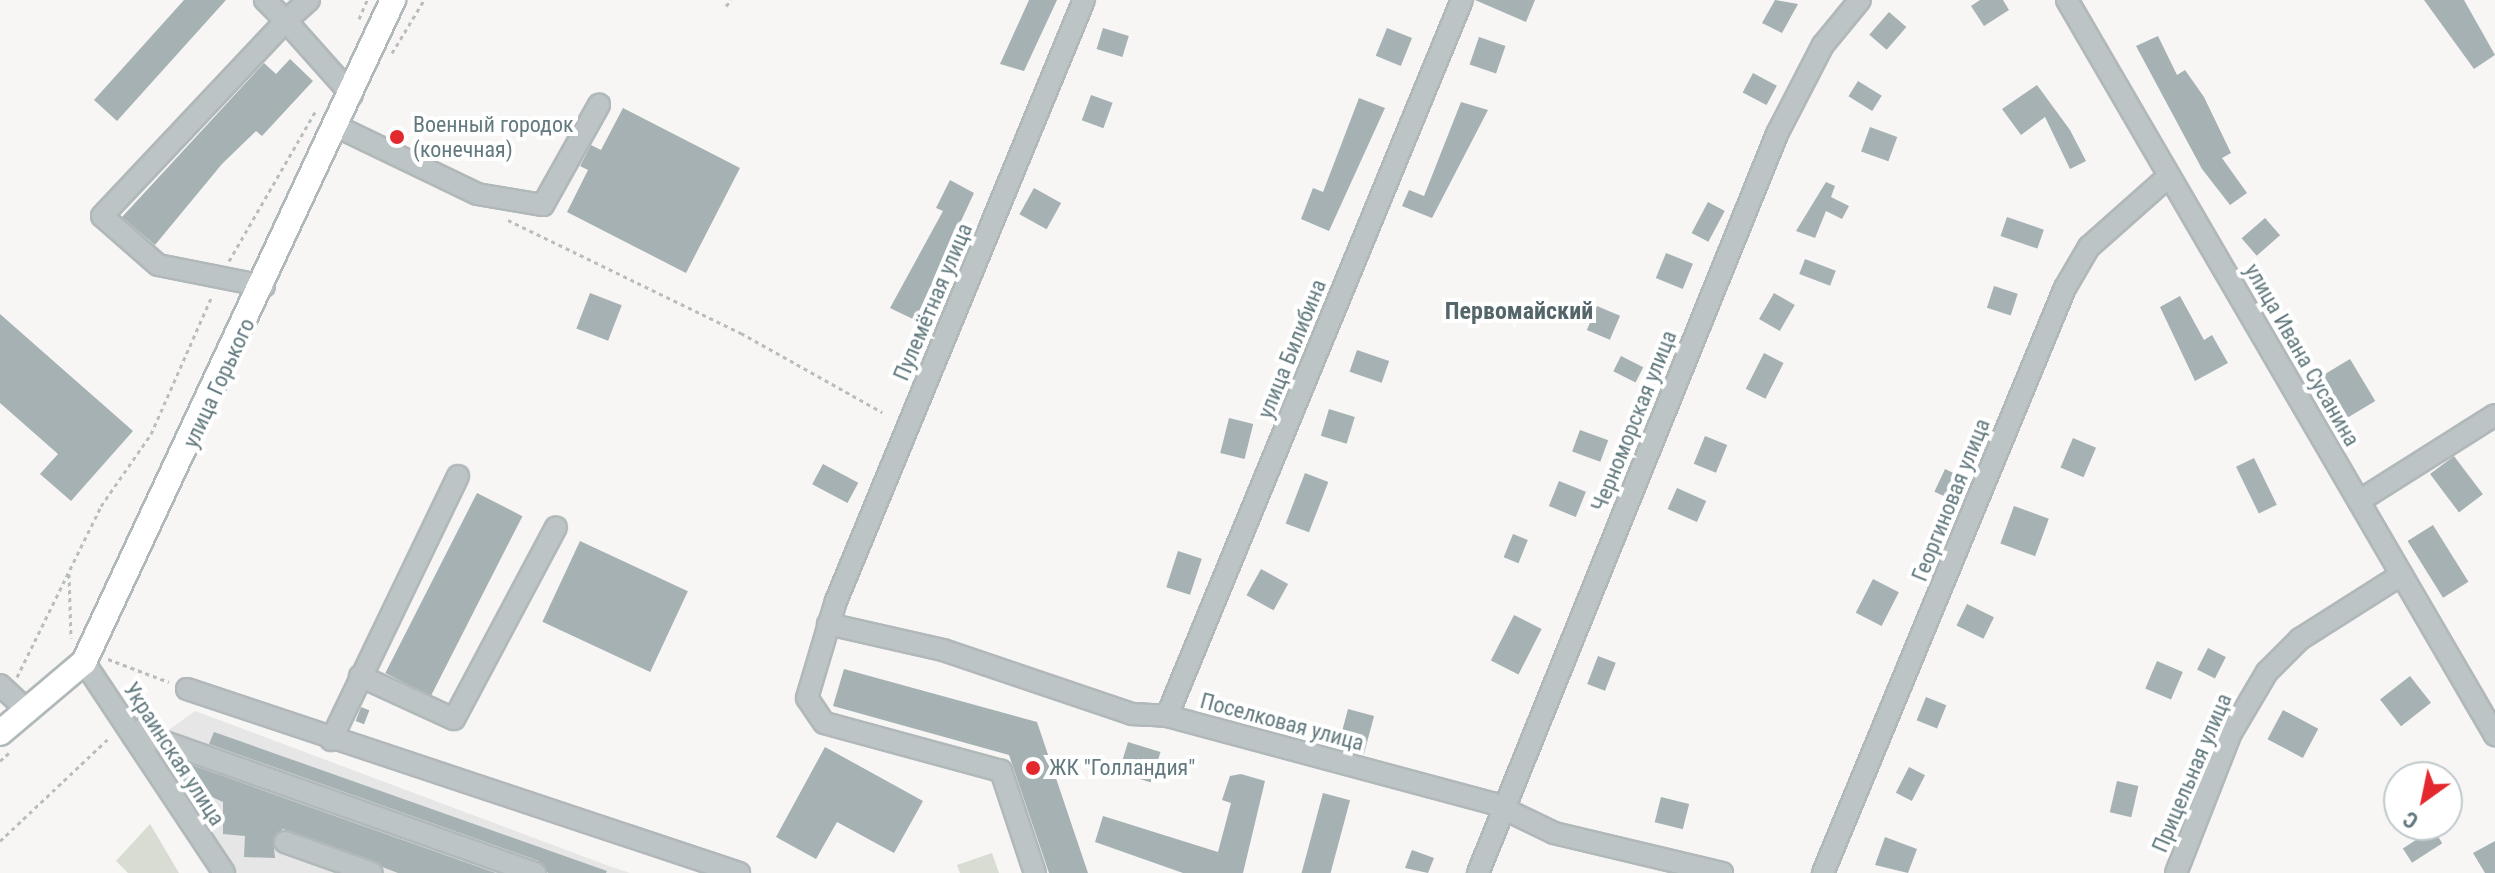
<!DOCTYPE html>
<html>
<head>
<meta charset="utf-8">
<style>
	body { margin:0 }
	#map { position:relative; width:2495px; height:873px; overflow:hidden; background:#f7f6f4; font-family:"Roboto Condensed",sans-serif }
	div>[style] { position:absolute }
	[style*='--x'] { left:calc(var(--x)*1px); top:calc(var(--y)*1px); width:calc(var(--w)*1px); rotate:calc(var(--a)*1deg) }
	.built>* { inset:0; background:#e5e6e5 }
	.green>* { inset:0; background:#d8dcd3 }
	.building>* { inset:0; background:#a5b1b3; transform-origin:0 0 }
	.path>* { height:3px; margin-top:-1.5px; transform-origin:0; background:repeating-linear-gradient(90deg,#b8bdbe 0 4px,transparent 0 8px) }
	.roads { filter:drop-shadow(2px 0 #b1b8ba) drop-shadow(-2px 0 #b1b8ba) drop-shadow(0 2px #b1b8ba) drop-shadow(0 -2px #b1b8ba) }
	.minor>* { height:20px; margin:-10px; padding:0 10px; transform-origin:10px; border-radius:10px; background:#bdc4c6 }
	.major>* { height:24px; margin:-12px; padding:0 12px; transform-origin:12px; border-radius:12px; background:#fff }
	.dots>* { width:22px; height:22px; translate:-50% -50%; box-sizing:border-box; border:4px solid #fff; border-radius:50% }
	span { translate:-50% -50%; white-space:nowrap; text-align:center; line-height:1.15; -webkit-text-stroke:8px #fff; paint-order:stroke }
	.poi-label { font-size:22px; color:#627a7f }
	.left { translate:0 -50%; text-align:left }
	.street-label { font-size:22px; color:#627a7f }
	.neighbourhood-label { font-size:24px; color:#54666a; font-weight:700 }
	.north { position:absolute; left:2383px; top:761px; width:80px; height:80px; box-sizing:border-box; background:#fff; border:2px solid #c0cacc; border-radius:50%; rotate:213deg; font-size:22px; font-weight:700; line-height:32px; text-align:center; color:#627a7f }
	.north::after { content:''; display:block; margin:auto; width:28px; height:36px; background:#e3282e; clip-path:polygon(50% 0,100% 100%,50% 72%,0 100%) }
</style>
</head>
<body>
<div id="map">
	<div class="built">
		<div style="clip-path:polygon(195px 711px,609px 866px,630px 873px,235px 873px,148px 745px)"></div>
	</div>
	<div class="green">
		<div style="clip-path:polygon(150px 824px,179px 873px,128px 873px,116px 861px)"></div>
		<div style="clip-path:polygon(992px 853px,999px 873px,960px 873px,957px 865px)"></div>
	</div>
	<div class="building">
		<div style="clip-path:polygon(184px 0,226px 0,117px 121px,94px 100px)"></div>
		<div style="clip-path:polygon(1029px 0,1057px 0,1024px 71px,1000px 64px)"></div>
		<div style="clip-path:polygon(1475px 0,1535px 0,1526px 22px)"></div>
		<div style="clip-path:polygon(1775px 0,1798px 4px,1782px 33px,1762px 23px)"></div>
		<div style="clip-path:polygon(1980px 0,2003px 0,2009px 10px,1984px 26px,1971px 6px)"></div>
		<div style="clip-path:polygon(2424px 0,2464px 0,2495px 55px,2474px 69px)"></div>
		<div style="left:1889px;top:12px;width:23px;height:30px;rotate:41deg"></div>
		<div style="left:1103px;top:28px;width:27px;height:22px;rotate:17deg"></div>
		<div style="left:1387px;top:28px;width:27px;height:30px;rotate:22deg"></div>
		<div style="clip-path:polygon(2158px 36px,2177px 75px,2185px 70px,2204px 97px,2231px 153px,2222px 158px,2247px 193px,2230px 205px,2202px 169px,2136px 46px)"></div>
		<div style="left:1479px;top:37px;width:28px;height:29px;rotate:19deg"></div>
		<div style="clip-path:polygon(290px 59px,313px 81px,262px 136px,256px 131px,222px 164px,155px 245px,122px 217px,264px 63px,276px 74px)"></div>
		<div style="left:1753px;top:73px;width:27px;height:22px;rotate:28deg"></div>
		<div style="left:1858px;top:81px;width:28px;height:18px;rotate:32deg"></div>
		<div style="clip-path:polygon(2037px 85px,2070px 130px,2086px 161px,2070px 169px,2045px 117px,2021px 135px,2002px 109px)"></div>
		<div style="left:1091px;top:95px;width:23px;height:27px;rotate:20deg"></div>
		<div style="clip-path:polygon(1359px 98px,1385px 108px,1329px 231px,1301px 219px,1313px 188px,1323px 192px)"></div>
		<div style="clip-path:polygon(1461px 102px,1488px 110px,1432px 218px,1402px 206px,1409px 190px,1424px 196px)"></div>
		<div style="clip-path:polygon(623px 108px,740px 168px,686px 273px,567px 212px,588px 170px,580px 166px,591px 145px,601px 150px)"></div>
		<div style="left:1870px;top:127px;width:29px;height:26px;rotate:20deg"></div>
		<div style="clip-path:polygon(950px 180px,974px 193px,915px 320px,890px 308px,943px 211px,936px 208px)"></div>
		<div style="clip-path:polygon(1826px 182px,1835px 186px,1831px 197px,1849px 206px,1842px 219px,1826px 211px,1815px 238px,1796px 231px)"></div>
		<div style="left:1034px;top:188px;width:31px;height:30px;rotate:29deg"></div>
		<div style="left:1708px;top:202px;width:19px;height:35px;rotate:28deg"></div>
		<div style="left:2007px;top:217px;width:39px;height:20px;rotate:19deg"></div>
		<div style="left:2265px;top:218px;width:23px;height:31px;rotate:49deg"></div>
		<div style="left:1666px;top:253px;width:29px;height:27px;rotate:22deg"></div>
		<div style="left:1805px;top:259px;width:33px;height:16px;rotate:21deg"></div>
		<div style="left:1994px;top:286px;width:25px;height:23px;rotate:18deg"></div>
		<div style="left:590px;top:293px;width:34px;height:38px;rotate:21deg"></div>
		<div style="left:1774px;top:293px;width:24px;height:30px;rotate:30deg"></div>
		<div style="clip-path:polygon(2180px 296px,2204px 340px,2212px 335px,2228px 363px,2195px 381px,2160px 307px)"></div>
		<div style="left:1597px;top:306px;width:25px;height:26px;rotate:23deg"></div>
		<div style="clip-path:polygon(0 314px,133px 431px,71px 501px,40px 474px,58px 454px,0 403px)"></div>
		<div style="left:1357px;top:350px;width:34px;height:23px;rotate:19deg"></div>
		<div style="left:1764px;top:353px;width:22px;height:40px;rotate:27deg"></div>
		<div style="left:1621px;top:356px;width:25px;height:17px;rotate:27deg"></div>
		<div style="left:2350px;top:359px;width:49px;height:32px;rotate:59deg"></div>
		<div style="left:1329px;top:409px;width:27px;height:28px;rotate:17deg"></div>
		<div style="left:1229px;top:418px;width:25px;height:36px;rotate:14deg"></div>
		<div style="left:1580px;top:430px;width:30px;height:23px;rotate:20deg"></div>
		<div style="left:1705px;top:436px;width:24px;height:30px;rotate:22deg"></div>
		<div style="left:2073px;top:438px;width:25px;height:32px;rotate:23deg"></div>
		<div style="left:2454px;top:456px;width:48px;height:30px;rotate:53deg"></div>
		<div style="left:2254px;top:458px;width:52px;height:20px;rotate:64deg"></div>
		<div style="left:823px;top:464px;width:40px;height:23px;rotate:28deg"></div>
		<div style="left:1945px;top:469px;width:17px;height:25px;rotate:25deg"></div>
		<div style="left:1305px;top:473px;width:25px;height:54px;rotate:21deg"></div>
		<div style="left:1559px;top:481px;width:29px;height:27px;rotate:22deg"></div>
		<div style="left:1677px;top:488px;width:32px;height:23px;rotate:24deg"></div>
		<div style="left:477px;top:493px;width:51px;height:202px;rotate:27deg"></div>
		<div style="left:2014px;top:506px;width:37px;height:40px;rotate:20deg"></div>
		<div style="left:2433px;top:525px;width:67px;height:30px;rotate:58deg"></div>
		<div style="left:1513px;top:534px;width:16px;height:25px;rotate:22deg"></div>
		<div style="left:580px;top:541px;width:119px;height:89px;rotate:25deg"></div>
		<div style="left:1178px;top:551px;width:25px;height:38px;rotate:18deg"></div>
		<div style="left:1261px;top:569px;width:31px;height:30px;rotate:29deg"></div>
		<div style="left:1873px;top:579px;width:29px;height:38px;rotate:27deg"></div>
		<div style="left:1967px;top:604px;width:30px;height:24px;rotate:26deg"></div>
		<div style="left:1514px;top:615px;width:31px;height:51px;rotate:27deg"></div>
		<div style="left:2208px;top:648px;width:20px;height:24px;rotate:27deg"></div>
		<div style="left:1598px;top:656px;width:19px;height:30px;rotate:21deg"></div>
		<div style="left:2157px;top:661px;width:28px;height:30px;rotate:23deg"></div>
		<div style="clip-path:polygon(844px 669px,1037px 722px,1088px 873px,1049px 873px,1009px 755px,833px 706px)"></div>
		<div style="left:2410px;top:676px;width:34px;height:38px;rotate:52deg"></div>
		<div style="left:1926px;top:697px;width:22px;height:25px;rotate:22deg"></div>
		<div style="left:361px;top:707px;width:9px;height:15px;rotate:21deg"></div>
		<div style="left:1348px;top:709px;width:27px;height:40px;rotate:15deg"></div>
		<div style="left:2283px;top:710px;width:40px;height:33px;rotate:28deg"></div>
		<div style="clip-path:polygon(214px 732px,607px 871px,606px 873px,548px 873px,539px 861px,209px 744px)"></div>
		<div style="left:1128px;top:742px;width:34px;height:32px;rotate:17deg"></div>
		<div style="clip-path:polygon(825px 747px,923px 801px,894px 853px,837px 822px,816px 859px,776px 837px)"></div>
		<div style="clip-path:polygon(186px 763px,496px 873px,398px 873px,283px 829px,273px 838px,275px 858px,244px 857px,245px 836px,223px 834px,223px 802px,179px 782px)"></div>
		<div style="left:1909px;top:767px;width:18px;height:29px;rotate:27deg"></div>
		<div style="clip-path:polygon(1241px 774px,1265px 781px,1243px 873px,1183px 873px,1095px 842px,1103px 816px,1218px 852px,1231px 803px,1222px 800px,1230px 776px)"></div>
		<div style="left:2117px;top:781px;width:22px;height:32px;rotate:13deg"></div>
		<div style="left:1323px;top:793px;width:28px;height:83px;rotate:15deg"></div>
		<div style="left:1661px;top:797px;width:29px;height:26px;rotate:14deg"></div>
		<div style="left:2433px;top:829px;width:17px;height:36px;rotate:57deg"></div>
		<div style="clip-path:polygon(1885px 837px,1917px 849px,1908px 873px,1875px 865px)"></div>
		<div style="clip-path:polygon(2495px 841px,2495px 873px,2485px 873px,2473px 853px)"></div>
		<div style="clip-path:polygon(1412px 850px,1434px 858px,1428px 873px,1405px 868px)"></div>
	</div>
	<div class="path">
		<div style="--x:726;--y:6;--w:8;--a:-50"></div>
		<div style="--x:359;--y:19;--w:21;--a:-67"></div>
		<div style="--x:392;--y:53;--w:62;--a:-58.9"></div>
		<div style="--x:508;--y:220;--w:259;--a:25.9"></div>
		<div style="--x:741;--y:333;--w:162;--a:29.3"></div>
		<div style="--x:229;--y:261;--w:172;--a:-60"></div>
		<div style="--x:69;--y:574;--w:64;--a:88.2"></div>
		<div style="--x:108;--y:659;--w:65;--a:20.7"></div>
		<div style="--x:17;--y:677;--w:191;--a:-63.8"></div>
		<div style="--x:101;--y:506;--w:88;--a:-55.2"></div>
		<div style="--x:151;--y:434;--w:151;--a:-66.2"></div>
		<div style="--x:0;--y:761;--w:12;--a:-42"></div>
		<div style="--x:0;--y:841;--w:151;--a:-43.4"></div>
	</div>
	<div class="roads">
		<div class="minor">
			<div style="--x:309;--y:0;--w:31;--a:138"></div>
			<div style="--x:286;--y:21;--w:99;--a:48.3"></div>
			<div style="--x:2067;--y:0;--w:851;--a:59.79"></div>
			<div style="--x:338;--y:127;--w:154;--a:25.7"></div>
			<div style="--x:477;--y:194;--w:67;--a:9.5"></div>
			<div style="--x:543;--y:205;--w:115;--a:-60.8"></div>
			<div style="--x:264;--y:286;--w:108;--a:-168.8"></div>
			<div style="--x:158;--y:265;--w:74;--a:-138.8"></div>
			<div style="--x:102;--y:216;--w:268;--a:-46.7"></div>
			<div style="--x:286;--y:21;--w:30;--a:-135"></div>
			<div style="--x:2359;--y:501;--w:161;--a:-32.3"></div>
			<div style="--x:828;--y:624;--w:118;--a:12.7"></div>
			<div style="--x:943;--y:650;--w:200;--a:18.7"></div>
			<div style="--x:1132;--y:714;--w:35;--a:3"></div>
			<div style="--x:1167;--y:716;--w:336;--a:15"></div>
			<div style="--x:1492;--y:803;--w:69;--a:25.8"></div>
			<div style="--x:1554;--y:833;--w:173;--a:13.4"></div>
			<div style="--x:84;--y:662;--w:253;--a:56.4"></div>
			<div style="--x:360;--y:676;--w:103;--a:24.6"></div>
			<div style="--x:454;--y:719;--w:217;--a:-62"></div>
			<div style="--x:0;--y:685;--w:35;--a:43"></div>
			<div style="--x:187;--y:689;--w:582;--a:18.43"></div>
			<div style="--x:1167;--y:716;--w:774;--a:-67.61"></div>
			<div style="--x:133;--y:736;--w:19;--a:-36"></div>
			<div style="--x:148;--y:725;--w:19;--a:54"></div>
			<div style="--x:159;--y:740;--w:399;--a:19.5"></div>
			<div style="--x:331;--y:740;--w:293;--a:-64.3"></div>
			<div style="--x:285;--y:842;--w:92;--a:19.6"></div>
			<div style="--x:1035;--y:873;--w:108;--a:-108.4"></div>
			<div style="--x:1001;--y:771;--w:183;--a:-164.8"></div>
			<div style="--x:824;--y:723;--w:30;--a:-124"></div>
			<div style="--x:807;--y:698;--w:101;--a:-73.4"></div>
			<div style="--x:836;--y:601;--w:650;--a:-67.58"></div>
			<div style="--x:1478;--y:873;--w:797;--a:-67.97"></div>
			<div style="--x:1777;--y:134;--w:100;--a:-62.7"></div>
			<div style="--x:1823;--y:45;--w:58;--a:-50.6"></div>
			<div style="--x:1823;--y:873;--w:633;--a:-67.53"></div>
			<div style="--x:2065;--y:288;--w:48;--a:-59.7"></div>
			<div style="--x:2089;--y:247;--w:107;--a:-41.6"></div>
			<div style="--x:2176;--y:873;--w:150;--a:-68.6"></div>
			<div style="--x:2231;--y:733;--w:71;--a:-59.5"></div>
			<div style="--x:2267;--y:672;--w:47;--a:-45"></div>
			<div style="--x:2300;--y:639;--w:120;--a:-32.4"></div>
		</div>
		<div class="major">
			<div style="--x:0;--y:733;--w:110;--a:-40.2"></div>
			<div style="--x:84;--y:662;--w:731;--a:-64.98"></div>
		</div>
	</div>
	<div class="dots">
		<div style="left:397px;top:137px;background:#e3282e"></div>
		<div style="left:1033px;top:768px;background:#e3282e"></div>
	</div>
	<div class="poi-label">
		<span class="left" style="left:413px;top:137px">Военный городок<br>(конечная)</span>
		<span class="left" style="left:1049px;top:768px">ЖК "Голландия"</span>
	</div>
	<div class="street-label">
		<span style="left:933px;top:302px;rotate:-67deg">Пулемётная улица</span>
		<span style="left:1292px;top:349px;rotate:-68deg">улица Билибина</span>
		<span style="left:2302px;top:355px;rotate:60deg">улица Ивана Сусанина</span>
		<span style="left:219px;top:383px;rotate:-65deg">улица Горького</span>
		<span style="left:1634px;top:421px;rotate:-68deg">Черноморская улица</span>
		<span style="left:1951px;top:500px;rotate:-68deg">Георгиновая улица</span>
		<span style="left:1282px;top:722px;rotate:15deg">Поселковая улица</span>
		<span style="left:174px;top:754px;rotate:57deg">Украинская улица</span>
		<span style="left:2192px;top:773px;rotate:-67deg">Прицельная улица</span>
	</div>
	<div class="neighbourhood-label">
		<span style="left:1519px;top:312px">Первомайский</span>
	</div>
	<div class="north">С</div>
</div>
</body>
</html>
